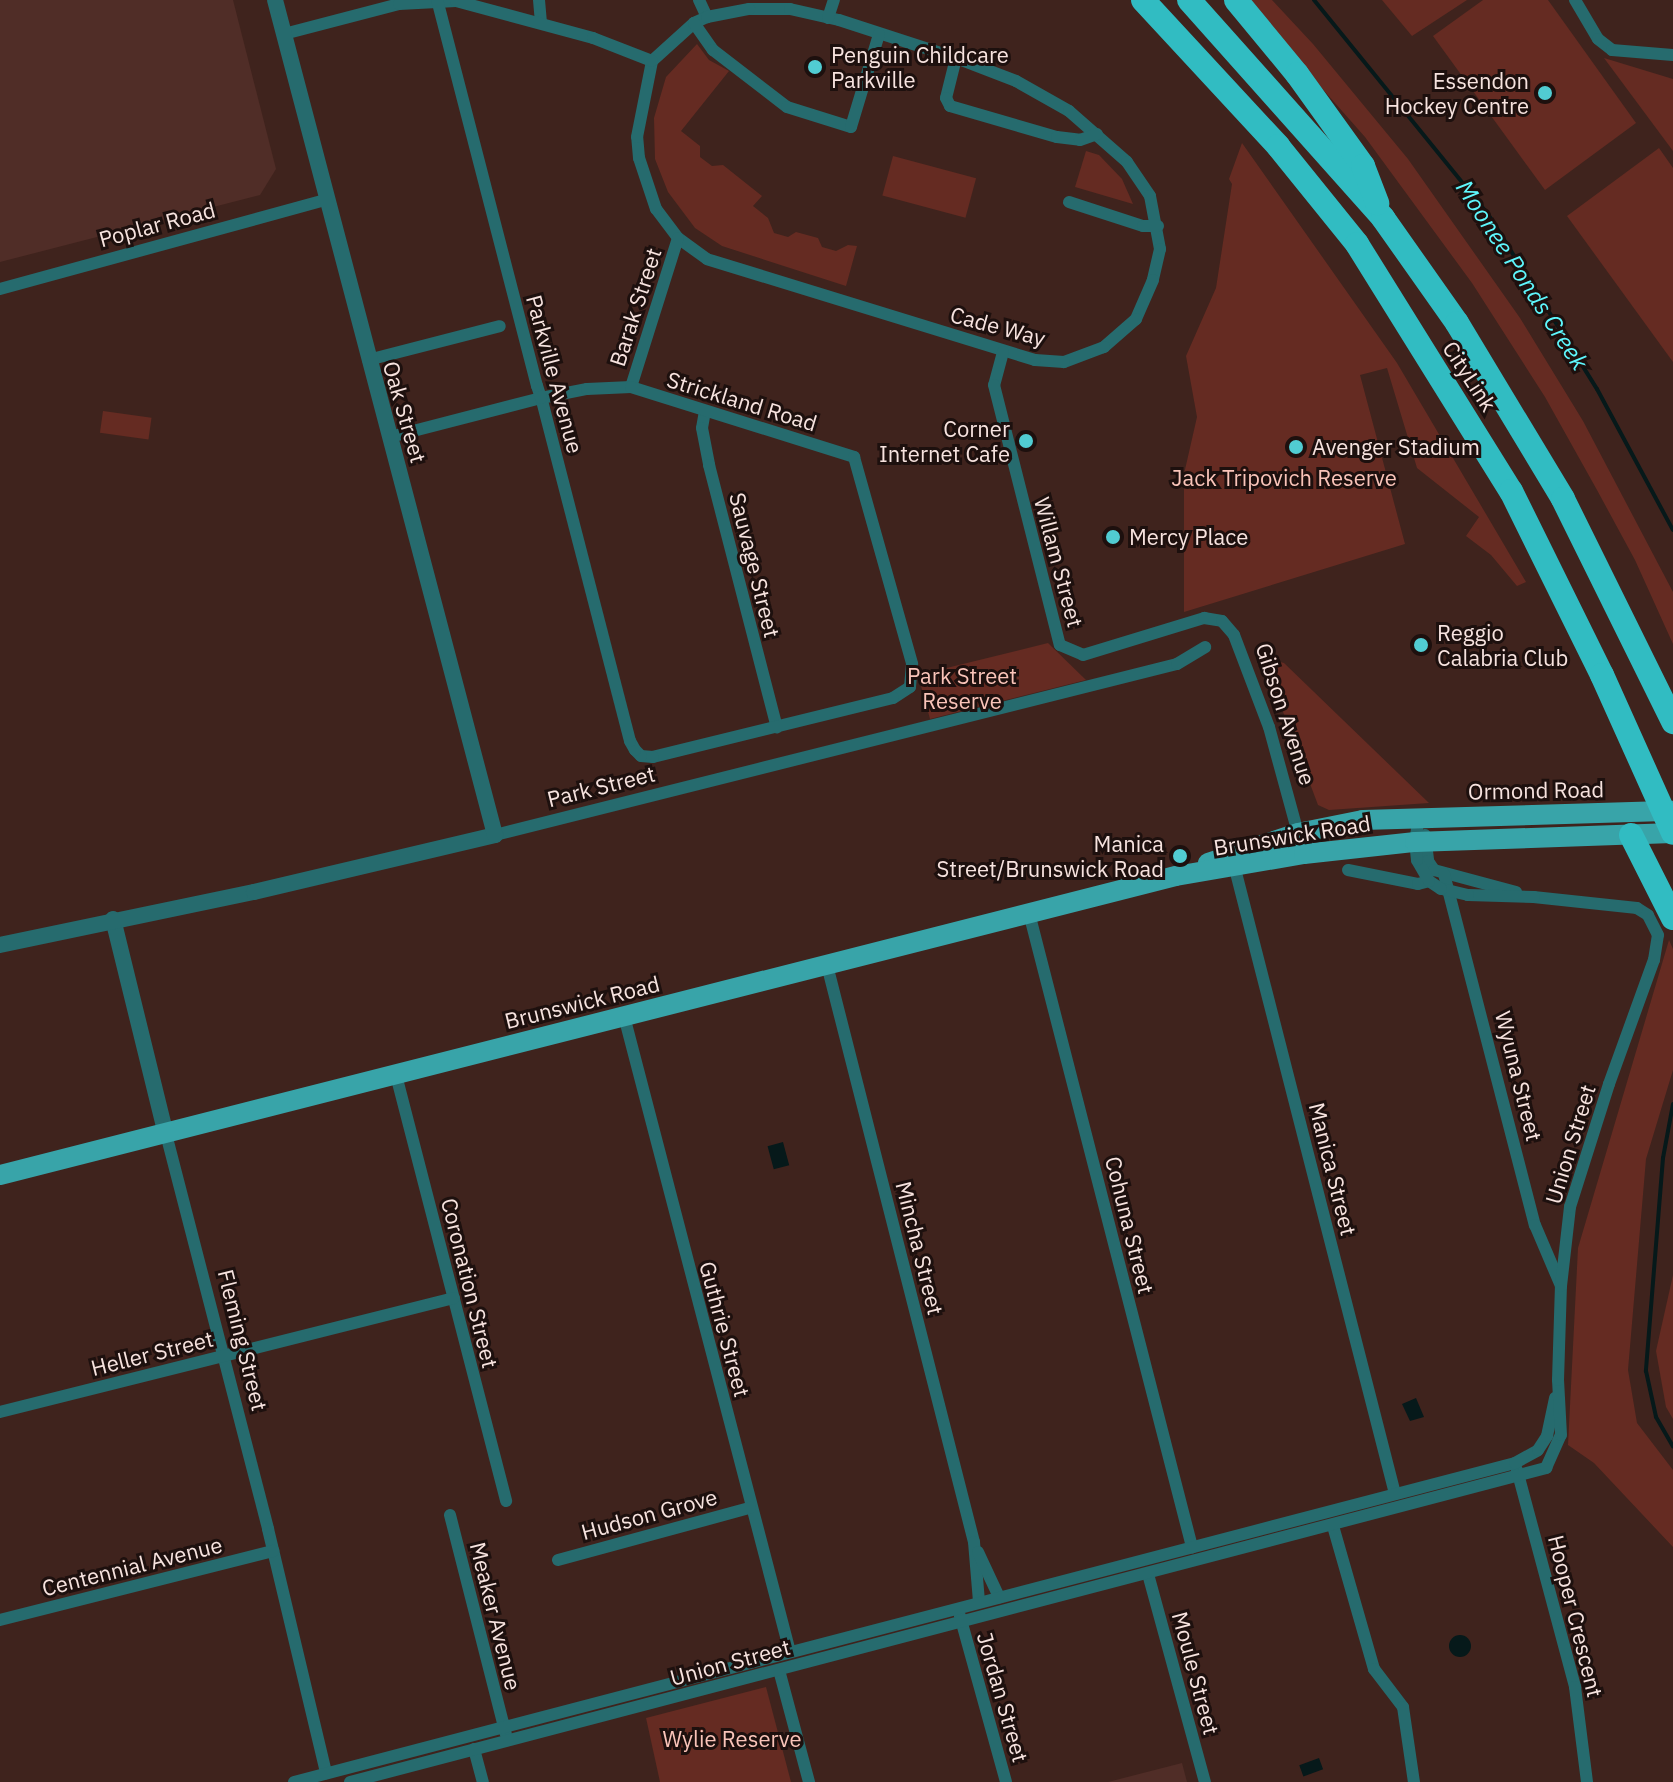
<!DOCTYPE html>
<html>
<head>
<meta charset="utf-8">
<style>
	body { margin:0 }
	#map { position:relative; width:1673px; height:1782px; overflow:hidden; background:#3f231d; font-family:"IBM Plex Sans",sans-serif }
	div>[style] { position:absolute }
	[style*='--x'] { left:calc(var(--x)*1px); top:calc(var(--y)*1px); width:calc(var(--w)*1px); rotate:calc(var(--a)*1deg) }
	.built>* { inset:0; background:#502d27 }
	.green>* { inset:0; background:#652b22; transform-origin:0 0 }
	.water>* { inset:0; background:#06191a; transform-origin:0 0 }
	.round { border-radius:50% }
	.stream>* { height:4px; margin:-2px; padding:0 2px; transform-origin:2px; border-radius:2px; background:#06191a }
	.minor>* { height:12px; margin:-6px; padding:0 6px; transform-origin:6px; border-radius:6px; background:#266b6e }
	.tertiary>* { height:16px; margin:-8px; padding:0 8px; transform-origin:8px; border-radius:8px; background:#266b6e }
	.primary>* { height:20px; margin:-10px; padding:0 10px; transform-origin:10px; border-radius:10px; background:#38a4a9 }
	.motorway>* { height:24px; margin:-12px; padding:0 12px; transform-origin:12px; border-radius:12px; background:#31bcc2 }
	.dots>* { width:22px; height:22px; translate:-50% -50%; box-sizing:border-box; border:4px solid #1d100e; border-radius:50% }
	span { translate:-50% -50%; white-space:nowrap; text-align:center; line-height:1.15; -webkit-text-stroke:6px #1d100e; paint-order:stroke }
	.poi-label { font-size:22px; color:#f7e3df }
	.left { translate:0 -50%; text-align:left }
	.right { translate:-100% -50%; text-align:right }
	.street-label { font-size:22px; color:#f7e3df }
	.park-label { font-size:22px; color:#fac4b9 }
	.water-label { font-size:24px; color:#5ef6fc; font-style:italic }
</style>
</head>
<body>
<div id="map">
	<div class="built">
		<div style="clip-path:polygon(0 0,233px 0,276px 169px,260px 195px,0 262px)"></div>
		<div style="clip-path:polygon(1182px 1763px,1187px 1782px,1108px 1782px)"></div>
	</div>
	<div class="green">
		<div style="clip-path:polygon(1244px 0,1272px 0,1313px 44px,1408px 159px,1520px 318px,1583px 421px,1673px 592px,1673px 644px,1635px 560px,1597px 490px,1545px 397px,1472px 283px,1365px 137px)"></div>
		<div style="clip-path:polygon(1382px 0,1467px 0,1412px 36px)"></div>
		<div style="clip-path:polygon(1483px 0,1548px 0,1636px 123px,1545px 190px,1433px 36px)"></div>
		<div style="clip-path:polygon(697px 44px,709px 60px,729px 71px,681px 131px,700px 146px,700px 157px,712px 166px,723px 165px,762px 196px,753px 206px,768px 218px,774px 233px,788px 237px,796px 232px,818px 238px,822px 247px,836px 251px,848px 245px,857px 246px,846px 286px,722px 246px,695px 228px,668px 192px,655px 159px,654px 118px,666px 77px)"></div>
		<div style="clip-path:polygon(1604px 58px,1673px 79px,1673px 151px)"></div>
		<div style="clip-path:polygon(1242px 143px,1397px 363px,1526px 582px,1517px 586px,1491px 555px,1466px 536px,1479px 517px,1417px 468px,1387px 368px,1360px 375px,1405px 544px,1184px 612px,1184px 474px,1197px 417px,1186px 356px,1216px 288px,1232px 184px,1229px 179px)"></div>
		<div style="clip-path:polygon(1659px 148px,1673px 168px,1673px 362px,1567px 216px)"></div>
		<div style="clip-path:polygon(1086px 151px,1099px 155px,1122px 179px,1133px 204px,1075px 187px)"></div>
		<div style="left:893px;top:156px;width:86px;height:41px;rotate:15deg"></div>
		<div style="left:103px;top:411px;width:49px;height:22px;rotate:8deg"></div>
		<div style="clip-path:polygon(1048px 643px,1086px 680px,930px 719px,918px 675px)"></div>
		<div style="clip-path:polygon(1276px 661px,1284px 663px,1429px 803px,1329px 810px,1318px 805px,1265px 664px)"></div>
		<div style="clip-path:polygon(1669px 940px,1673px 949px,1673px 1070px,1646px 1159px,1628px 1370px,1637px 1423px,1673px 1470px,1673px 1547px,1594px 1463px,1568px 1445px,1578px 1248px)"></div>
		<div style="clip-path:polygon(1673px 1275px,1673px 1419px,1666px 1407px,1656px 1351px)"></div>
		<div style="clip-path:polygon(766px 1687px,791px 1782px,660px 1782px,646px 1718px)"></div>
	</div>
	<div class="water">
		<div style="left:783px;top:1142px;width:24px;height:16px;rotate:75deg"></div>
		<div style="clip-path:polygon(1416px 1398px,1424px 1417px,1410px 1421px,1402px 1404px)"></div>
		<div class="round" style="left:1449px;top:1635px;width:22px;height:22px"></div>
		<div style="left:1319px;top:1758px;width:12px;height:21px;rotate:70deg"></div>
	</div>
	<div class="stream">
		<div style="--x:1314;--y:0;--w:276;--a:50.9"></div>
		<div style="--x:1488;--y:214;--w:206;--a:58.1"></div>
		<div style="--x:1597;--y:389;--w:160;--a:61.7"></div>
		<div style="--x:1673;--y:1104;--w:55;--a:100.5"></div>
		<div style="--x:1663;--y:1158;--w:214;--a:94.6"></div>
		<div style="--x:1646;--y:1371;--w:47;--a:77.7"></div>
		<div style="--x:1656;--y:1417;--w:34;--a:60"></div>
	</div>
	<div class="minor">
		<div style="--x:539;--y:0;--w:23;--a:85"></div>
		<div style="--x:699;--y:0;--w:19;--a:65"></div>
		<div style="--x:1575;--y:0;--w:45;--a:59.5"></div>
		<div style="--x:1598;--y:39;--w:18;--a:38"></div>
		<div style="--x:1612;--y:50;--w:61;--a:4.7"></div>
		<div style="--x:749;--y:9;--w:41;--a:0"></div>
		<div style="--x:790;--y:9;--w:50;--a:12.7"></div>
		<div style="--x:839;--y:20;--w:123;--a:18"></div>
		<div style="--x:956;--y:58;--w:64;--a:21"></div>
		<div style="--x:1016;--y:81;--w:61;--a:29.5"></div>
		<div style="--x:1069;--y:111;--w:77;--a:41.3"></div>
		<div style="--x:1127;--y:162;--w:41;--a:55.9"></div>
		<div style="--x:1150;--y:196;--w:54;--a:79.3"></div>
		<div style="--x:1160;--y:249;--w:32;--a:103"></div>
		<div style="--x:1153;--y:280;--w:43;--a:113.6"></div>
		<div style="--x:1136;--y:319;--w:43;--a:138.8"></div>
		<div style="--x:1104;--y:347;--w:43;--a:159.4"></div>
		<div style="--x:1064;--y:362;--w:29;--a:-176"></div>
		<div style="--x:1035;--y:360;--w:343;--a:-162.9"></div>
		<div style="--x:707;--y:259;--w:36;--a:-144"></div>
		<div style="--x:678;--y:238;--w:36;--a:-127"></div>
		<div style="--x:656;--y:209;--w:54;--a:-108.4"></div>
		<div style="--x:639;--y:158;--w:21;--a:-95"></div>
		<div style="--x:637;--y:137;--w:77;--a:-78.8"></div>
		<div style="--x:652;--y:61;--w:57;--a:-42.1"></div>
		<div style="--x:694;--y:23;--w:14;--a:-25"></div>
		<div style="--x:707;--y:17;--w:43;--a:-10.8"></div>
		<div style="--x:828;--y:18;--w:19;--a:-72"></div>
		<div style="--x:694;--y:23;--w:33;--a:55"></div>
		<div style="--x:713;--y:50;--w:93;--a:37.6"></div>
		<div style="--x:787;--y:107;--w:67;--a:17.4"></div>
		<div style="--x:851;--y:127;--w:97;--a:-73.2"></div>
		<div style="--x:284;--y:34;--w:119;--a:-14.6"></div>
		<div style="--x:399;--y:4;--w:57;--a:-3"></div>
		<div style="--x:456;--y:1;--w:142;--a:15.1"></div>
		<div style="--x:593;--y:38;--w:63;--a:21.3"></div>
		<div style="--x:956;--y:58;--w:41;--a:104"></div>
		<div style="--x:946;--y:98;--w:9;--a:63"></div>
		<div style="--x:950;--y:106;--w:111;--a:16.2"></div>
		<div style="--x:1057;--y:137;--w:23;--a:7"></div>
		<div style="--x:1080;--y:140;--w:18;--a:-19"></div>
		<div style="--x:1069;--y:202;--w:78;--a:18"></div>
		<div style="--x:1143;--y:226;--w:15;--a:0"></div>
		<div style="--x:0;--y:289;--w:337;--a:-15.3"></div>
		<div style="--x:1003;--y:352;--w:34;--a:105"></div>
		<div style="--x:994;--y:385;--w:268;--a:75.8"></div>
		<div style="--x:1060;--y:645;--w:25;--a:23"></div>
		<div style="--x:1083;--y:655;--w:127;--a:-17"></div>
		<div style="--x:1204;--y:618;--w:18;--a:9"></div>
		<div style="--x:1222;--y:621;--w:18;--a:49"></div>
		<div style="--x:1234;--y:635;--w:98;--a:69.2"></div>
		<div style="--x:1269;--y:727;--w:110;--a:74.7"></div>
		<div style="--x:368;--y:360;--w:136;--a:-14.4"></div>
		<div style="--x:631;--y:387;--w:156;--a:-72.5"></div>
		<div style="--x:705;--y:411;--w:17;--a:100"></div>
		<div style="--x:702;--y:428;--w:38;--a:79"></div>
		<div style="--x:709;--y:465;--w:271;--a:75.5"></div>
		<div style="--x:390;--y:437;--w:156;--a:-14.5"></div>
		<div style="--x:541;--y:398;--w:47;--a:-11.1"></div>
		<div style="--x:587;--y:389;--w:44;--a:-2.6"></div>
		<div style="--x:631;--y:387;--w:234;--a:17.4"></div>
		<div style="--x:854;--y:457;--w:215;--a:74.3"></div>
		<div style="--x:912;--y:664;--w:23;--a:95"></div>
		<div style="--x:910;--y:687;--w:20;--a:147"></div>
		<div style="--x:893;--y:698;--w:247;--a:166.2"></div>
		<div style="--x:653;--y:757;--w:12;--a:-175"></div>
		<div style="--x:641;--y:756;--w:8;--a:-135"></div>
		<div style="--x:635;--y:750;--w:10;--a:-119"></div>
		<div style="--x:630;--y:741;--w:354;--a:-104.5"></div>
		<div style="--x:541;--y:398;--w:13;--a:-108"></div>
		<div style="--x:537;--y:386;--w:399;--a:-104.5"></div>
		<div style="--x:495;--y:835;--w:703;--a:-14.08"></div>
		<div style="--x:1177;--y:664;--w:33;--a:-31"></div>
		<div style="--x:1425;--y:835;--w:26;--a:83"></div>
		<div style="--x:1428;--y:861;--w:11;--a:56"></div>
		<div style="--x:1434;--y:870;--w:85;--a:15"></div>
		<div style="--x:1233;--y:861;--w:653;--a:75.64"></div>
		<div style="--x:1348;--y:870;--w:71;--a:11.3"></div>
		<div style="--x:1418;--y:884;--w:11;--a:-15"></div>
		<div style="--x:1444;--y:874;--w:363;--a:75.5"></div>
		<div style="--x:1535;--y:1225;--w:66;--a:66.9"></div>
		<div style="--x:1029;--y:913;--w:655;--a:75.58"></div>
		<div style="--x:827;--y:965;--w:595;--a:75.71"></div>
		<div style="--x:974;--y:1542;--w:60;--a:85.2"></div>
		<div style="--x:624;--y:1016;--w:657;--a:75.37"></div>
		<div style="--x:396;--y:1075;--w:440;--a:75.5"></div>
		<div style="--x:166;--y:1134;--w:408;--a:75.5"></div>
		<div style="--x:268;--y:1529;--w:251;--a:76.6"></div>
		<div style="--x:0;--y:1412;--w:468;--a:-14.1"></div>
		<div style="--x:1517;--y:1470;--w:225;--a:75"></div>
		<div style="--x:1575;--y:1687;--w:96;--a:82.8"></div>
		<div style="--x:450;--y:1515;--w:226;--a:75.7"></div>
		<div style="--x:1333;--y:1526;--w:149;--a:74"></div>
		<div style="--x:1374;--y:1669;--w:48;--a:52.7"></div>
		<div style="--x:1403;--y:1707;--w:76;--a:81.7"></div>
		<div style="--x:978;--y:1552;--w:50;--a:65"></div>
		<div style="--x:558;--y:1560;--w:199;--a:-15.2"></div>
		<div style="--x:1148;--y:1574;--w:216;--a:74.7"></div>
		<div style="--x:960;--y:1616;--w:172;--a:74.5"></div>
		<div style="--x:0;--y:1620;--w:282;--a:-14.2"></div>
		<div style="--x:779;--y:1670;--w:116;--a:75"></div>
		<div style="--x:474;--y:1749;--w:34;--a:75"></div>
		<div style="--x:294;--y:1782;--w:1262;--a:-14.64"></div>
		<div style="--x:1515;--y:1463;--w:26;--a:-29"></div>
		<div style="--x:1538;--y:1450;--w:17;--a:-57"></div>
		<div style="--x:1547;--y:1436;--w:39;--a:-78"></div>
		<div style="--x:350;--y:1782;--w:1237;--a:-14.71"></div>
		<div style="--x:1546;--y:1468;--w:36;--a:-66"></div>
		<div style="--x:1561;--y:1435;--w:55;--a:-93.1"></div>
		<div style="--x:1558;--y:1380;--w:94;--a:-88.2"></div>
		<div style="--x:1561;--y:1286;--w:80;--a:-83.5"></div>
		<div style="--x:1570;--y:1207;--w:129;--a:-72.4"></div>
		<div style="--x:1609;--y:1084;--w:132;--a:-70.1"></div>
		<div style="--x:1654;--y:960;--w:25;--a:-81"></div>
		<div style="--x:1658;--y:935;--w:22;--a:-117"></div>
		<div style="--x:1648;--y:915;--w:13;--a:-148"></div>
		<div style="--x:1637;--y:908;--w:104;--a:-173.9"></div>
		<div style="--x:1534;--y:897;--w:66;--a:-178.3"></div>
		<div style="--x:1468;--y:895;--w:28;--a:-167"></div>
		<div style="--x:1441;--y:889;--w:14;--a:-146"></div>
		<div style="--x:1429;--y:881;--w:24;--a:-120"></div>
		<div style="--x:1417;--y:860;--w:18;--a:-96"></div>
		<div style="--x:1415;--y:842;--w:26;--a:-81"></div>
	</div>
	<div class="tertiary">
		<div style="--x:113;--y:919;--w:221;--a:76.2"></div>
		<div style="--x:0;--y:945;--w:259;--a:-11.8"></div>
		<div style="--x:254;--y:892;--w:248;--a:-13.3"></div>
		<div style="--x:495;--y:835;--w:863;--a:-104.76"></div>
	</div>
	<div class="primary">
		<div style="--x:1208;--y:863;--w:95;--a:-18.4"></div>
		<div style="--x:1298;--y:833;--w:66;--a:-11.3"></div>
		<div style="--x:1363;--y:820;--w:310;--a:-1.7"></div>
		<div style="--x:0;--y:1175;--w:1213;--a:-14.27"></div>
		<div style="--x:1176;--y:876;--w:130;--a:-9.8"></div>
		<div style="--x:1304;--y:854;--w:112;--a:-6.2"></div>
		<div style="--x:1415;--y:842;--w:258;--a:-2"></div>
	</div>
	<div class="motorway">
		<div style="--x:1143;--y:0;--w:199;--a:47.2"></div>
		<div style="--x:1278;--y:146;--w:126;--a:51.1"></div>
		<div style="--x:1357;--y:244;--w:291;--a:58.1"></div>
		<div style="--x:1511;--y:491;--w:205;--a:63.7"></div>
		<div style="--x:1602;--y:675;--w:173;--a:65.8"></div>
		<div style="--x:1189;--y:0;--w:292;--a:48.3"></div>
		<div style="--x:1383;--y:218;--w:128;--a:54.8"></div>
		<div style="--x:1457;--y:323;--w:205;--a:58.9"></div>
		<div style="--x:1563;--y:499;--w:249;--a:63.7"></div>
		<div style="--x:1236;--y:0;--w:96;--a:50.5"></div>
		<div style="--x:1297;--y:74;--w:113;--a:54.3"></div>
		<div style="--x:1363;--y:166;--w:40;--a:69"></div>
		<div style="--x:1631;--y:835;--w:93;--a:63.2"></div>
	</div>
	<div class="dots">
		<div style="left:815px;top:67px;background:#51ccd2"></div>
		<div style="left:1545px;top:93px;background:#51ccd2"></div>
		<div style="left:1026px;top:441px;background:#51ccd2"></div>
		<div style="left:1296px;top:447px;background:#51ccd2"></div>
		<div style="left:1113px;top:537px;background:#51ccd2"></div>
		<div style="left:1421px;top:645px;background:#51ccd2"></div>
		<div style="left:1180px;top:856px;background:#51ccd2"></div>
	</div>
	<div class="poi-label">
		<span class="left" style="left:831px;top:67px">Penguin Childcare<br>Parkville</span>
		<span class="right" style="left:1529px;top:93px">Essendon<br>Hockey Centre</span>
		<span class="right" style="left:1010px;top:441px">Corner<br>Internet Cafe</span>
		<span class="left" style="left:1312px;top:447px">Avenger Stadium</span>
		<span class="left" style="left:1129px;top:537px">Mercy Place</span>
		<span class="left" style="left:1437px;top:645px">Reggio<br>Calabria Club</span>
		<span class="right" style="left:1164px;top:856px">Manica<br>Street/Brunswick Road</span>
	</div>
	<div class="street-label">
		<span style="left:157px;top:224px;rotate:-15deg">Poplar Road</span>
		<span style="left:635px;top:307px;rotate:-72deg">Barak Street</span>
		<span style="left:998px;top:326px;rotate:15deg">Cade Way</span>
		<span style="left:555px;top:374px;rotate:75deg">Parkville Avenue</span>
		<span style="left:1470px;top:376px;rotate:57deg">CityLink</span>
		<span style="left:742px;top:401px;rotate:17deg">Strickland Road</span>
		<span style="left:405px;top:412px;rotate:74deg">Oak Street</span>
		<span style="left:1059px;top:562px;rotate:75deg">Willam Street</span>
		<span style="left:755px;top:565px;rotate:76deg">Sauvage Street</span>
		<span style="left:1286px;top:714px;rotate:72deg">Gibson Avenue</span>
		<span style="left:601px;top:786px;rotate:-14deg">Park Street</span>
		<span style="left:1536px;top:790px;rotate:-1deg">Ormond Road</span>
		<span style="left:1292px;top:835px;rotate:-9deg">Brunswick Road</span>
		<span style="left:582px;top:1002px;rotate:-14deg">Brunswick Road</span>
		<span style="left:1519px;top:1076px;rotate:76deg">Wyuna Street</span>
		<span style="left:1570px;top:1144px;rotate:-73deg">Union Street</span>
		<span style="left:1333px;top:1169px;rotate:76deg">Manica Street</span>
		<span style="left:1130px;top:1225px;rotate:76deg">Cohuna Street</span>
		<span style="left:920px;top:1248px;rotate:76deg">Mincha Street</span>
		<span style="left:470px;top:1283px;rotate:76deg">Coronation Street</span>
		<span style="left:725px;top:1329px;rotate:75deg">Guthrie Street</span>
		<span style="left:243px;top:1340px;rotate:76deg">Fleming Street</span>
		<span style="left:152px;top:1353px;rotate:-14deg">Heller Street</span>
		<span style="left:649px;top:1514px;rotate:-15deg">Hudson Grove</span>
		<span style="left:132px;top:1566px;rotate:-14deg">Centennial Avenue</span>
		<span style="left:496px;top:1616px;rotate:76deg">Meaker Avenue</span>
		<span style="left:1576px;top:1616px;rotate:76deg">Hooper Crescent</span>
		<span style="left:730px;top:1662px;rotate:-15deg">Union Street</span>
		<span style="left:1196px;top:1673px;rotate:75deg">Moule Street</span>
		<span style="left:1003px;top:1697px;rotate:74deg">Jordan Street</span>
	</div>
	<div class="park-label">
		<span style="left:1284px;top:478px">Jack Tripovich Reserve</span>
		<span style="left:962px;top:688px">Park Street<br>Reserve</span>
		<span style="left:732px;top:1739px">Wylie Reserve</span>
	</div>
	<div class="water-label">
		<span style="left:1522px;top:275px;rotate:57deg">Moonee Ponds Creek</span>
	</div>
</div>
</body>
</html>
